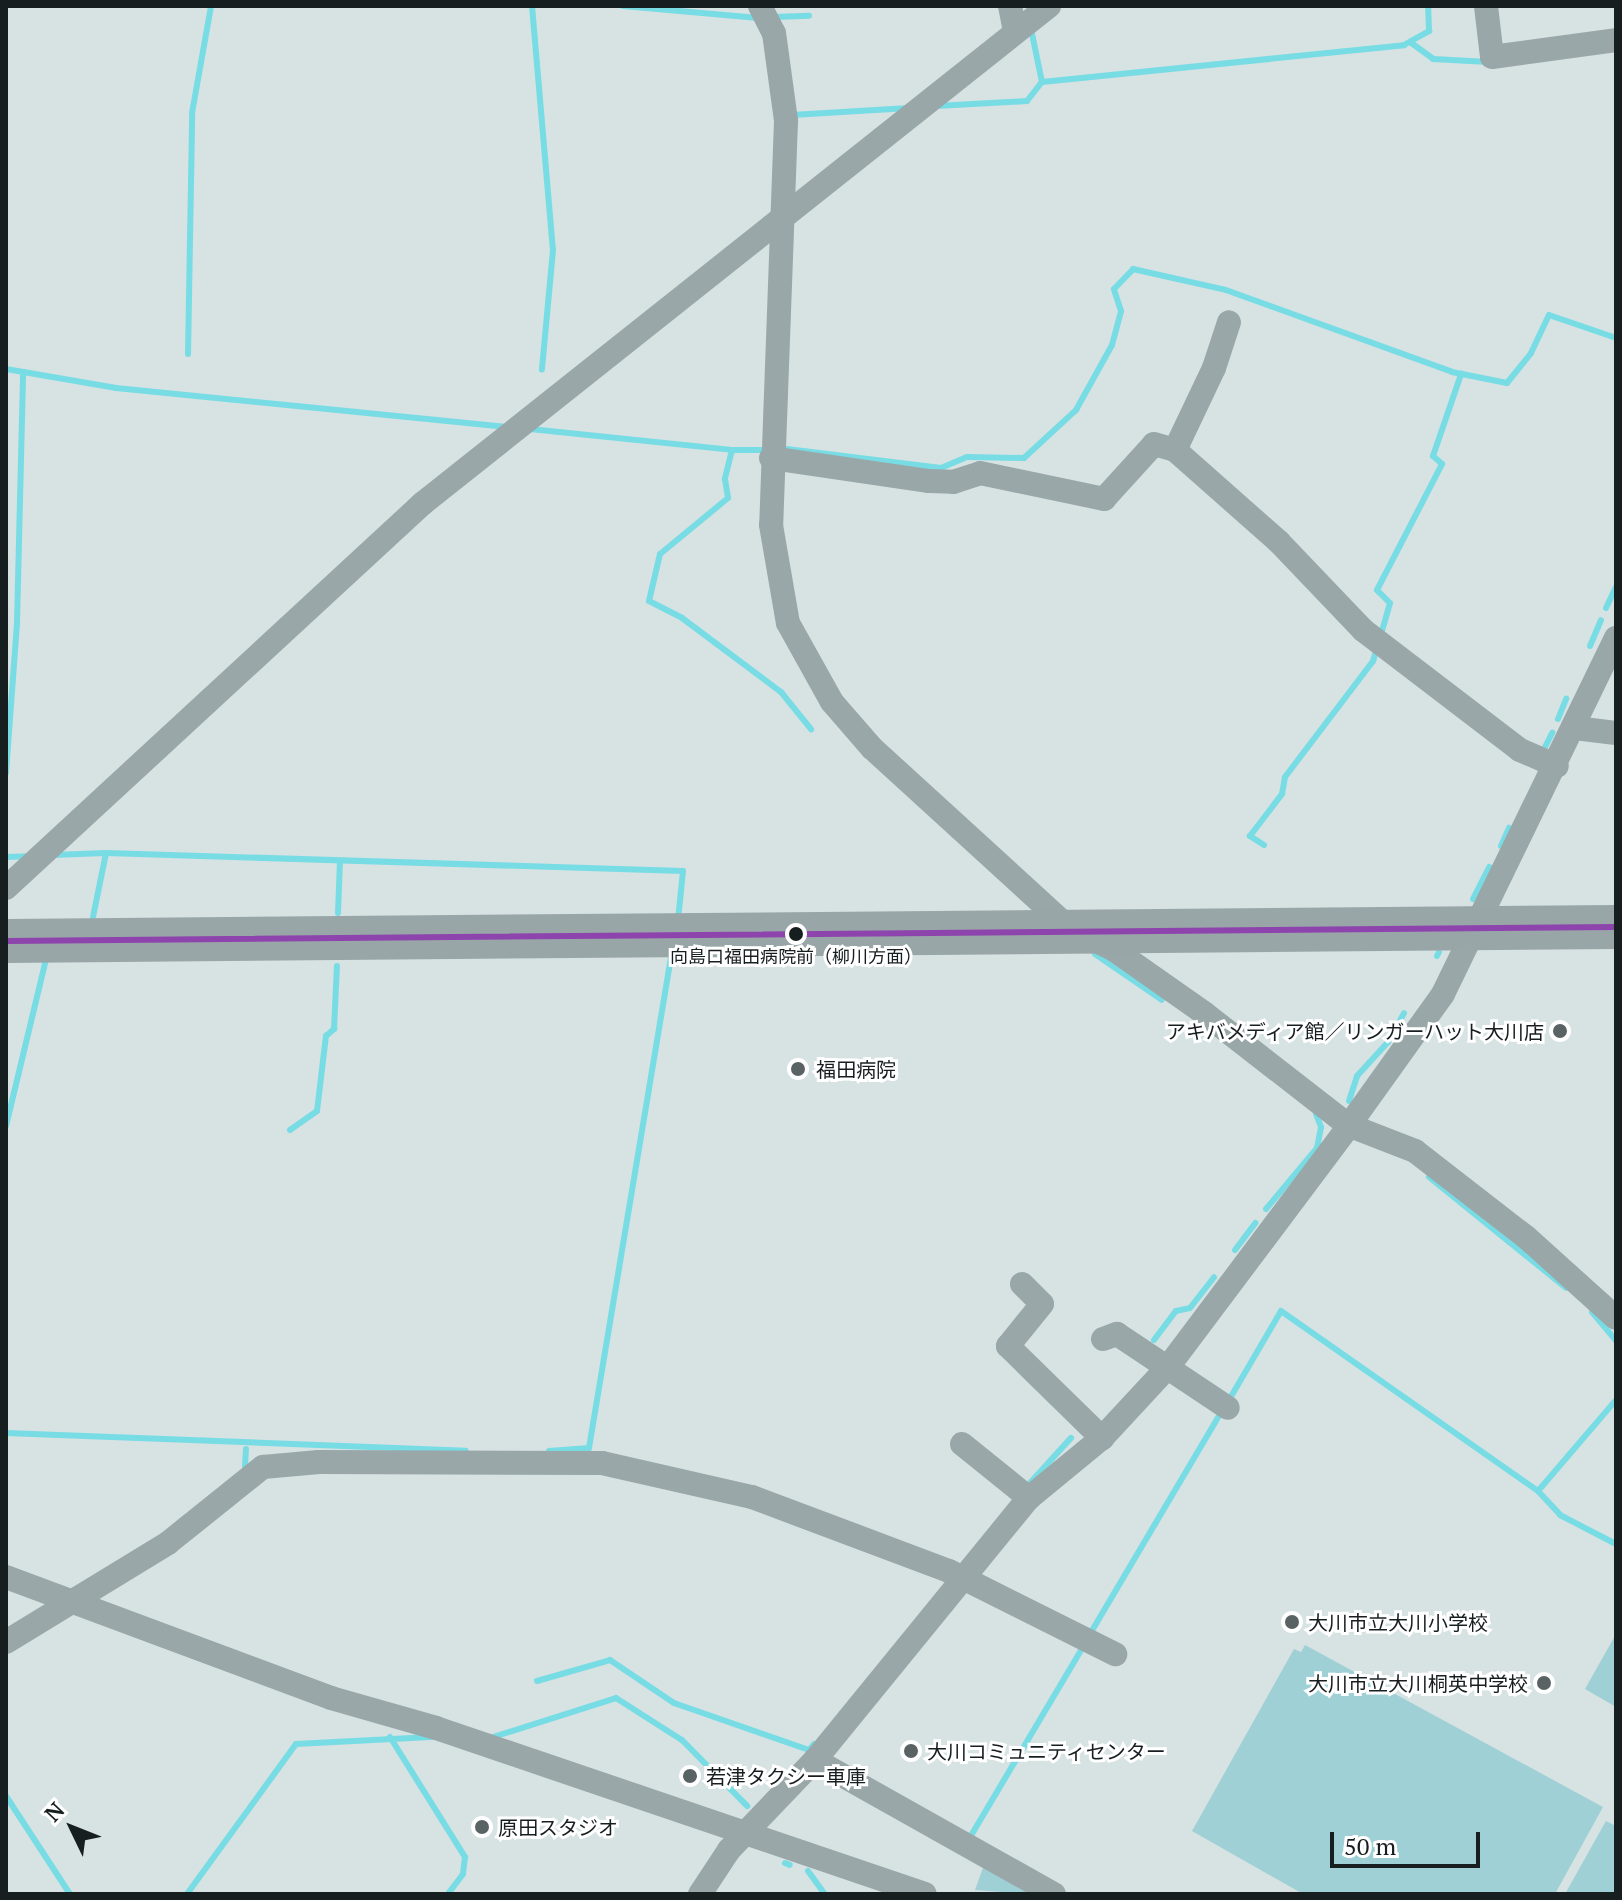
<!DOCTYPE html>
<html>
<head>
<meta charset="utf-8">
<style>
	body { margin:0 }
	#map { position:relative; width:1622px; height:1900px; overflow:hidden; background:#d7e2e3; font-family:"PT Serif","Noto Sans JP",serif }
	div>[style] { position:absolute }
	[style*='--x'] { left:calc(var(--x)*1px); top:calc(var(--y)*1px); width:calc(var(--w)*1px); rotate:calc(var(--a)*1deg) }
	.green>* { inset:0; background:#9fd0d5 }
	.stream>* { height:6px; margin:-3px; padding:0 3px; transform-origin:3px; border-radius:3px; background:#78dce4 }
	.street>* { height:24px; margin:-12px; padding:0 12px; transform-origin:12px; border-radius:12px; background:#99a7a9 }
	.highway>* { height:44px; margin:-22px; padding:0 22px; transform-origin:22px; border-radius:22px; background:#99a6a8 }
	.bus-1>* { height:6px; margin:-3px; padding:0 3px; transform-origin:3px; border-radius:3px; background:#8e44ad }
	.dots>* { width:22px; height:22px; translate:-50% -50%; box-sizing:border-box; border:4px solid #fff; border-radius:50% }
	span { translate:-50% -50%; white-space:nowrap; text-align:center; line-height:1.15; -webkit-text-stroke:6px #fff; paint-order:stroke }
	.bus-label { font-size:18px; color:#171e1f }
	.poi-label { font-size:20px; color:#171e1f }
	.right { translate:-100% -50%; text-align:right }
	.left { translate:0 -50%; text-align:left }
	.frame { position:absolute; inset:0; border:8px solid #171e1f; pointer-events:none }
	.north { position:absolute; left:32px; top:1788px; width:80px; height:80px; -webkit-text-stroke:6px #fff; paint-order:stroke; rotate:313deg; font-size:22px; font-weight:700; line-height:32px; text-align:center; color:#171e1f }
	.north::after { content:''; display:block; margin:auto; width:28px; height:36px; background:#171e1f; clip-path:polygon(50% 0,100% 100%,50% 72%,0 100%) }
	.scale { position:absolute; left:1330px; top:1832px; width:150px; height:36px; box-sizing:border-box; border:4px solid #171e1f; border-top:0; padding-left:10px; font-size:24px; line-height:28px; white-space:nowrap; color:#171e1f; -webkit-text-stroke:6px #fff; paint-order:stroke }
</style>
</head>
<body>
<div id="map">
	<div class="green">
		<div style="clip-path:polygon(1616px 1634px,1616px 1707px,1585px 1689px)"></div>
		<div style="clip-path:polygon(1305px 1645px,1603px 1807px,1555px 1894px,1303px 1894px,1192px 1831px,1294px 1649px,1301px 1652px)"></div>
		<div style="clip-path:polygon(1606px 1821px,1616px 1826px,1616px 1894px,1565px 1894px)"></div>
		<div style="clip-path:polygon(984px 1865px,1030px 1894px,975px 1890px)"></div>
	</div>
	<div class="stream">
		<div style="--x:532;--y:6;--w:245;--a:85.1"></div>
		<div style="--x:553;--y:250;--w:120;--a:95.3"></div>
		<div style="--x:623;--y:6;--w:136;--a:5.1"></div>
		<div style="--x:774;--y:17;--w:35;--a:-2"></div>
		<div style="--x:1410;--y:42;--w:29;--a:36"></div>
		<div style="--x:1433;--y:59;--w:56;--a:3.1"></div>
		<div style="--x:1042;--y:82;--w:364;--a:-5.8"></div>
		<div style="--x:1404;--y:45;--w:29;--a:-29"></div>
		<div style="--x:1429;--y:31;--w:25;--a:-92"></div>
		<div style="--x:936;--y:106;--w:91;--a:-3.1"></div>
		<div style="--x:1027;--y:101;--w:24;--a:-52"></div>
		<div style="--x:1042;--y:82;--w:54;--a:-101.7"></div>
		<div style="--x:792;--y:115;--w:117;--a:-3.4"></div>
		<div style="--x:188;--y:354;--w:241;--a:-89"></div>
		<div style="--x:192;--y:113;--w:109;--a:-79.9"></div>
		<div style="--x:6;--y:369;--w:112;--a:9.8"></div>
		<div style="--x:116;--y:388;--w:393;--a:5.7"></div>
		<div style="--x:530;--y:429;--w:203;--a:5.9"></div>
		<div style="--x:732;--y:450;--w:30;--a:104"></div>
		<div style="--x:725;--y:479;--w:19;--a:81"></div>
		<div style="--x:728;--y:498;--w:88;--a:140.5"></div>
		<div style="--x:660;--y:554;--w:48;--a:103.2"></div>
		<div style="--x:649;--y:601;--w:37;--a:27"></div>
		<div style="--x:682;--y:618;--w:124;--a:36.8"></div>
		<div style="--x:781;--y:692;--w:48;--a:51"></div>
		<div style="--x:787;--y:449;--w:155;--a:7"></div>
		<div style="--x:941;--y:468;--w:28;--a:-23"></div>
		<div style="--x:967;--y:457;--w:57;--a:1"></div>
		<div style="--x:1024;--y:458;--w:71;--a:-42.7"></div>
		<div style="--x:1076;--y:410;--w:74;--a:-61"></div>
		<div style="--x:1112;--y:345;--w:35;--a:-75"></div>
		<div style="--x:1121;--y:311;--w:23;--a:-108"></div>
		<div style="--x:1114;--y:289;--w:28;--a:-46"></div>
		<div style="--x:1133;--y:269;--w:95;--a:12.7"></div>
		<div style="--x:1226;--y:290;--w:240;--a:19.9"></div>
		<div style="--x:1452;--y:372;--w:56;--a:11.3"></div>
		<div style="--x:1507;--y:383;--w:38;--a:-51"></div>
		<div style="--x:1531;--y:353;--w:42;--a:-64.7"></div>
		<div style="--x:1549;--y:315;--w:71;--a:18.9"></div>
		<div style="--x:732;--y:450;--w:36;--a:0"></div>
		<div style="--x:1606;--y:608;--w:23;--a:-65"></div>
		<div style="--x:1380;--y:638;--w:36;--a:-74"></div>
		<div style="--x:1390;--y:603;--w:18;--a:-135"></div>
		<div style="--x:1377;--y:590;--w:142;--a:-62.7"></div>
		<div style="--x:1442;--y:464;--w:12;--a:-138"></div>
		<div style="--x:1433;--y:456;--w:87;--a:-71.1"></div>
		<div style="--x:1590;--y:646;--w:28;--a:-67"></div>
		<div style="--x:1558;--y:719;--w:22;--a:-68"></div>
		<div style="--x:1541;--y:755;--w:25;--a:-63"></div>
		<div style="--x:6;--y:773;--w:150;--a:-85.8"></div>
		<div style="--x:17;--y:623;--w:251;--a:-88.6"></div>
		<div style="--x:1264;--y:845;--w:17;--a:-147"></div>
		<div style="--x:1250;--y:836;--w:53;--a:-52.7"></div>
		<div style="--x:1282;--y:794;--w:17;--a:-80"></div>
		<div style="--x:1285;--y:777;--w:146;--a:-52.8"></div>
		<div style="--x:1373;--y:661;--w:14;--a:-73"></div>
		<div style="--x:1501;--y:846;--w:20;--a:-66"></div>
		<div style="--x:53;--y:855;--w:53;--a:-2.2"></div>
		<div style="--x:6;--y:857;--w:24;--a:-2"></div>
		<div style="--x:1473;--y:899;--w:36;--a:-63"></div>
		<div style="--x:338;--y:913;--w:52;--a:-87.8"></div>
		<div style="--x:93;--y:917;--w:65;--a:-78.5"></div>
		<div style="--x:106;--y:853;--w:577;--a:1.79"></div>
		<div style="--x:683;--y:871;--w:49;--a:95.8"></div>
		<div style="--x:1095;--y:954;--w:81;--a:34.5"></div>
		<div style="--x:1437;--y:956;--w:4;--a:-63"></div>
		<div style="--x:1349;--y:1101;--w:26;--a:-72"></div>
		<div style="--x:1357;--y:1076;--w:46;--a:-47.6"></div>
		<div style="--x:1388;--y:1042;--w:33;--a:-61"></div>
		<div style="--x:6;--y:1126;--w:168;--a:-76.5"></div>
		<div style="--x:290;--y:1130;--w:33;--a:-35"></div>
		<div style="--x:317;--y:1111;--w:76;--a:-83.2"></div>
		<div style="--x:326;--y:1036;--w:11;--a:-41"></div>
		<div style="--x:334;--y:1029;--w:63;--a:-87.3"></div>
		<div style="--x:1429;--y:1177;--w:176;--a:39"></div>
		<div style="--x:1266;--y:1209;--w:80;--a:-50.1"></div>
		<div style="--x:1317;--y:1148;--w:21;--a:-79"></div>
		<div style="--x:1321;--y:1127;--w:14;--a:-111"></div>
		<div style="--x:1235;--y:1250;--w:34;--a:-53"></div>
		<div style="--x:1592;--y:1312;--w:38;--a:50"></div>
		<div style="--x:1154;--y:1340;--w:36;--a:-53"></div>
		<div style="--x:1176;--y:1311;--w:14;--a:-12"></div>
		<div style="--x:1190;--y:1308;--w:39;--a:-52"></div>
		<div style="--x:1229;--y:1400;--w:103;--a:-59.7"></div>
		<div style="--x:1281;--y:1311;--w:314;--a:35"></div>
		<div style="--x:1538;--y:1491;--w:33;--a:47"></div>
		<div style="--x:1560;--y:1515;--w:63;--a:27.4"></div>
		<div style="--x:6;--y:1433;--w:460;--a:2.2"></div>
		<div style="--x:549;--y:1451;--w:40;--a:-4.3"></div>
		<div style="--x:589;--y:1448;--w:504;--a:-80.52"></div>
		<div style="--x:245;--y:1467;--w:18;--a:-87"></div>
		<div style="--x:1030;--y:1483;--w:61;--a:-47.7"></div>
		<div style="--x:1538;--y:1491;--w:120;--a:-49.4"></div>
		<div style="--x:1090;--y:1634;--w:261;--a:-59.4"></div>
		<div style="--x:537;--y:1681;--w:76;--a:-16"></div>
		<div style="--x:610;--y:1660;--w:77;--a:33.9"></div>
		<div style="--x:674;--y:1703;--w:143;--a:19.2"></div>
		<div style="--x:809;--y:1750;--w:8;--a:-50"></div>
		<div style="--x:390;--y:1737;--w:142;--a:58"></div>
		<div style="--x:465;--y:1857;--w:17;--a:97"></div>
		<div style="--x:463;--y:1874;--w:25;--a:127"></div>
		<div style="--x:490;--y:1738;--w:132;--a:-17.6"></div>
		<div style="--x:616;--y:1698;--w:78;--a:32.5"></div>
		<div style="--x:682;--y:1740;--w:93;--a:45.4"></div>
		<div style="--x:6;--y:1796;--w:117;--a:56.9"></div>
		<div style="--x:969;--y:1839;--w:227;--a:-59.3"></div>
		<div style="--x:785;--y:1863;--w:5;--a:22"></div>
		<div style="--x:808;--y:1871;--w:29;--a:54"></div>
		<div style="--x:187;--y:1894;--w:185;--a:-54"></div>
		<div style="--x:296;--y:1744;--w:135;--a:-3"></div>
	</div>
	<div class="street">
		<div style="--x:760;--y:6;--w:30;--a:63"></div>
		<div style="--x:774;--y:33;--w:89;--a:82.2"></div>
		<div style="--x:786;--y:121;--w:404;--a:92.1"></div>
		<div style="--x:771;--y:525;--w:99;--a:80.2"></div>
		<div style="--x:788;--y:623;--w:90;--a:60.9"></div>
		<div style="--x:832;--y:702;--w:61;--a:49"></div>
		<div style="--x:872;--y:748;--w:267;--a:42.4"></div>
		<div style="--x:1069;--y:928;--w:49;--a:25.5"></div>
		<div style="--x:1113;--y:949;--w:111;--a:35.1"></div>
		<div style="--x:1204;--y:1013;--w:182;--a:37.9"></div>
		<div style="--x:1348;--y:1125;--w:72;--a:21.2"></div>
		<div style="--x:1415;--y:1151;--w:140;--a:37.8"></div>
		<div style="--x:1526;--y:1237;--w:121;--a:42"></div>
		<div style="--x:1010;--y:6;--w:26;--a:79"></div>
		<div style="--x:1486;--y:6;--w:51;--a:83.3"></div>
		<div style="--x:1492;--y:57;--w:125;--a:-7.8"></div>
		<div style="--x:1175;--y:450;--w:91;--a:-64.6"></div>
		<div style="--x:1214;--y:368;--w:48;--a:-71.9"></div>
		<div style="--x:771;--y:458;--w:160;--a:8.3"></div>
		<div style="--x:929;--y:481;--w:24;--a:2"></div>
		<div style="--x:953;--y:482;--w:28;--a:-18"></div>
		<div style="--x:980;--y:473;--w:127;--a:11.8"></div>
		<div style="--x:1104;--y:499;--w:74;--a:-47.7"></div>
		<div style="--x:1154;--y:444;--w:22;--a:16"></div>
		<div style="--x:1175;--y:450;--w:139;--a:41.5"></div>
		<div style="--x:1279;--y:542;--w:122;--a:46.3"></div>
		<div style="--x:1363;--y:630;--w:198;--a:37.4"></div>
		<div style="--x:1520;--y:750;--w:40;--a:23.4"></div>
		<div style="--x:1575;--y:728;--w:41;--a:7"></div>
		<div style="--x:6;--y:888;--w:566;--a:-42.71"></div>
		<div style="--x:422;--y:504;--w:801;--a:-38.46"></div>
		<div style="--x:1022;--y:1284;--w:28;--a:45"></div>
		<div style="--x:1042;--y:1304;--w:54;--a:129"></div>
		<div style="--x:1008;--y:1346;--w:132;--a:44.4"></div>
		<div style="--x:1103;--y:1339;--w:15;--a:-20"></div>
		<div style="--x:1117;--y:1334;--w:133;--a:33.7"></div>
		<div style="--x:962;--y:1444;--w:86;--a:38.9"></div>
		<div style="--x:6;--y:1577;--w:347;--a:20.4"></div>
		<div style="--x:331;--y:1698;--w:109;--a:15.9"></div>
		<div style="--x:436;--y:1728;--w:516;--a:18.75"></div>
		<div style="--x:6;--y:1642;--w:190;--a:-31.4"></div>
		<div style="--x:168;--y:1543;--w:122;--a:-38.7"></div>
		<div style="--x:263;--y:1467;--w:56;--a:-5.1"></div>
		<div style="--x:319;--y:1462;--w:283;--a:0.2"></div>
		<div style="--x:602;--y:1463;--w:154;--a:12.8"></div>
		<div style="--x:752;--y:1497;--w:210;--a:20.6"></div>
		<div style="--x:949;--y:1571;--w:186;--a:26.6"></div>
		<div style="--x:815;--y:1760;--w:274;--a:29.3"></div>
		<div style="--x:700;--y:1894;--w:53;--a:-56.6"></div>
		<div style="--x:729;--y:1850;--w:124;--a:-46.3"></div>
		<div style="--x:815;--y:1760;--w:338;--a:-50.8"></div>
		<div style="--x:1029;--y:1498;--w:94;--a:-39.4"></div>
		<div style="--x:1102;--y:1438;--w:97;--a:-47.1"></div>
		<div style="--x:1168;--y:1367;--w:295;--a:-53.1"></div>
		<div style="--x:1345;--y:1131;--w:168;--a:-54.4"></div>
		<div style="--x:1443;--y:994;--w:396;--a:-64.1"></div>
	</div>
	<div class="highway">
		<div style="--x:6;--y:941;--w:1610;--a:-0.5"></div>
	</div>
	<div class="bus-1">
		<div style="--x:6;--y:941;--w:1610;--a:-0.5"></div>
	</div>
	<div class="dots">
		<div style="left:796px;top:934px;background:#171e1f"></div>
		<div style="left:1560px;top:1031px;background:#5a6364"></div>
		<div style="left:798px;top:1069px;background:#5a6364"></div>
		<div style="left:1292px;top:1622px;background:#5a6364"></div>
		<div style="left:1544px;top:1683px;background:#5a6364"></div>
		<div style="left:911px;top:1751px;background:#5a6364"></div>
		<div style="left:690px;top:1776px;background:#5a6364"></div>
		<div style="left:482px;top:1827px;background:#5a6364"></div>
	</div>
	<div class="bus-label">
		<span style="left:796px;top:956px">向島口福田病院前（柳川方面）</span>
	</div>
	<div class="poi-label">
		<span class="right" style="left:1544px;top:1031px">アキバメディア館／リンガーハット大川店</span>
		<span class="left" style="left:816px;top:1069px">福田病院</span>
		<span class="left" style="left:1308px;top:1622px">大川市立大川小学校</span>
		<span class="right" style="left:1528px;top:1683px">大川市立大川桐英中学校</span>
		<span class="left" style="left:927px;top:1751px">大川コミュニティセンター</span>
		<span class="left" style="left:706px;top:1776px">若津タクシー車庫</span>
		<span class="left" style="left:498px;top:1827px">原田スタジオ</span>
	</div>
	<div class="frame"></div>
	<div class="north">N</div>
	<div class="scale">50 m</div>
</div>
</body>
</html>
